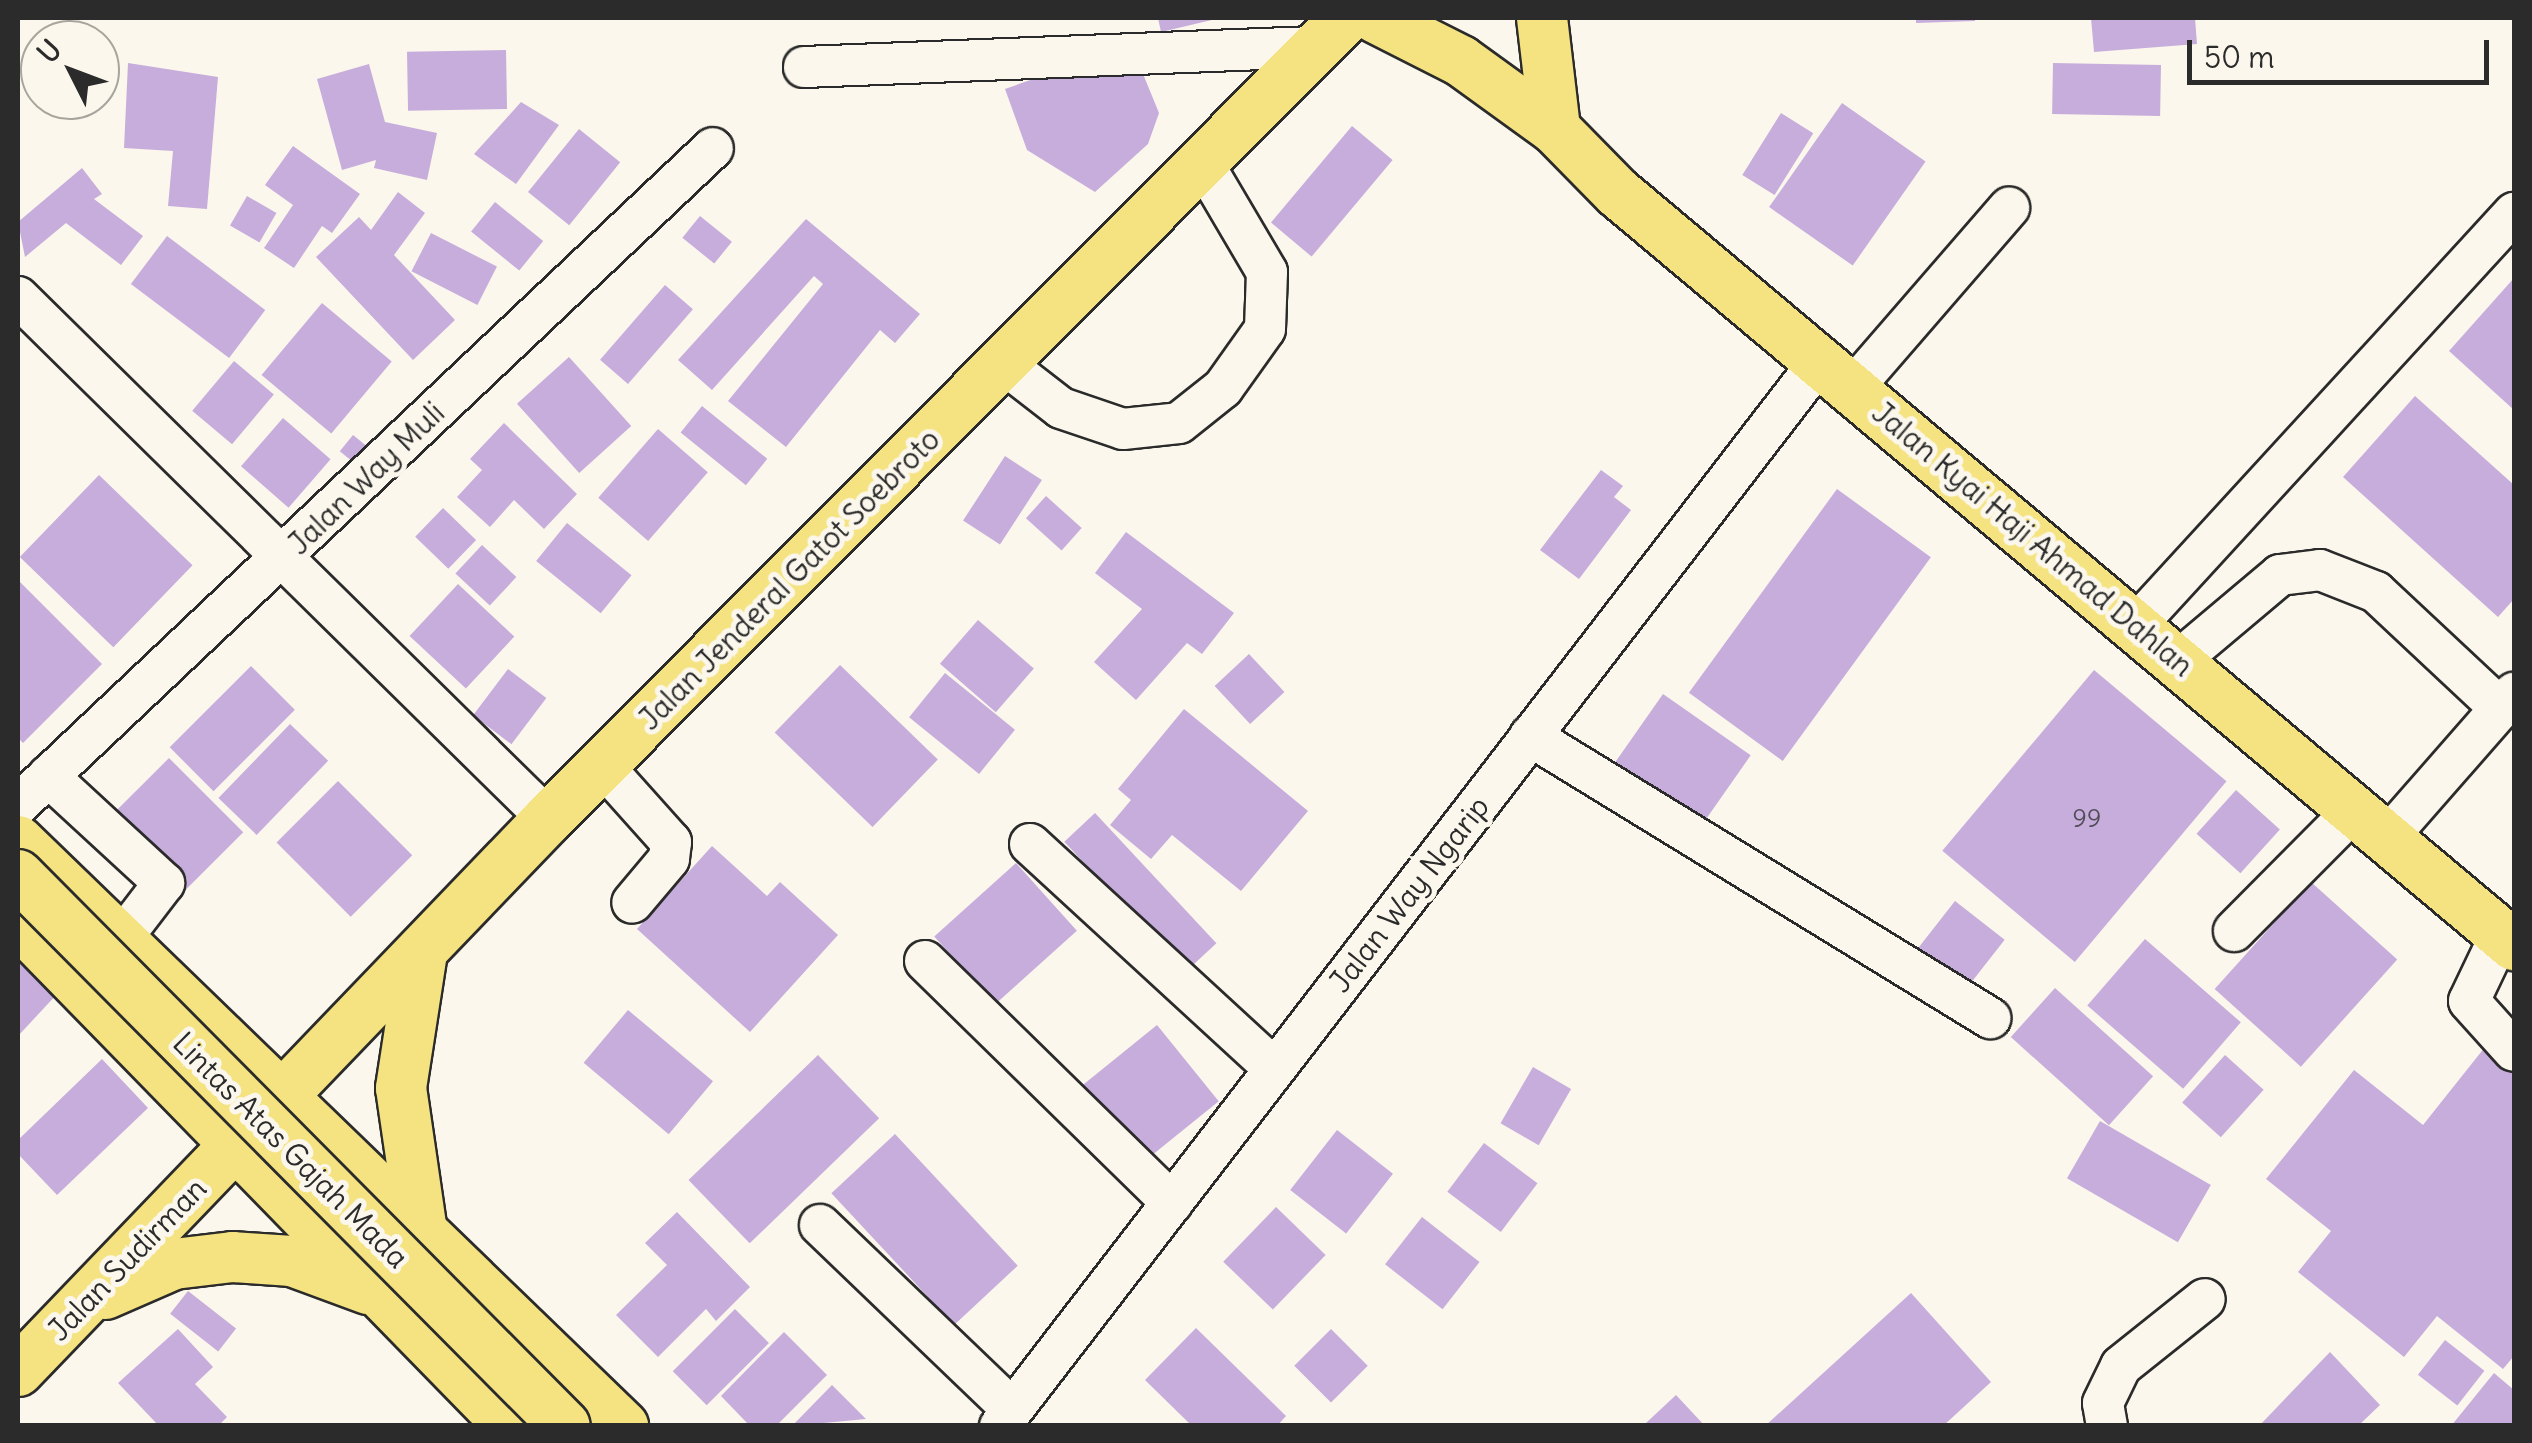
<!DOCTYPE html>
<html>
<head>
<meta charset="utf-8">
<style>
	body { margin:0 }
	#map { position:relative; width:2532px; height:1443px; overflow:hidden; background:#fbf7ec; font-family:Delius,sans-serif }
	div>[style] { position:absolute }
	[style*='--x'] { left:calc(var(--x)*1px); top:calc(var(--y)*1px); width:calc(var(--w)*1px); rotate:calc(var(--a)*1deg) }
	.building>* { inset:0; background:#c7addc; transform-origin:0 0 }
	.roads { filter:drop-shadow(2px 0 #2b2b2b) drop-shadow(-2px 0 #2b2b2b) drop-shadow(0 2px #2b2b2b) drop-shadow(0 -2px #2b2b2b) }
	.minor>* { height:40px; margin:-20px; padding:0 20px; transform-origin:20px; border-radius:20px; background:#fbf7ec }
	.major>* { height:50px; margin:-25px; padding:0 25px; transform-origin:25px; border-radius:25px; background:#f5e381 }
	.bridges { filter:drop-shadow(2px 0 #2b2b2b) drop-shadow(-2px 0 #2b2b2b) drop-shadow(0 2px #2b2b2b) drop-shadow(0 -2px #2b2b2b) }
	.major-bridge>* { height:50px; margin:-25px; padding:0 25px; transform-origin:25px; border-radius:25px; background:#f5e381 }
	span { translate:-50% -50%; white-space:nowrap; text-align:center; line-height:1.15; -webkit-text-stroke:10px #fbf7ec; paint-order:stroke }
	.number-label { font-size:25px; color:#524c57 }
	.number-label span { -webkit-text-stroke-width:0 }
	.street-label { font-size:30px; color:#2b2b2b }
	.frame { position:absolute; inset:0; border:20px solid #2b2b2b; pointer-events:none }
	.north { position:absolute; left:20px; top:20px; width:100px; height:100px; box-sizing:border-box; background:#fbf7ec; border:2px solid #a8a59f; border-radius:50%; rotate:312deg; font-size:28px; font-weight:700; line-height:40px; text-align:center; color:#2b2b2b }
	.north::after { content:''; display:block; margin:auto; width:35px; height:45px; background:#2b2b2b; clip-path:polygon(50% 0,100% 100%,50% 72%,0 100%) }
	.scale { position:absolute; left:2187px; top:40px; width:302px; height:45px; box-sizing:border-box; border:5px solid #2b2b2b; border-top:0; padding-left:12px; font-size:30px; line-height:35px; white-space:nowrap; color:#2b2b2b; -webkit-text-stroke:8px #fbf7ec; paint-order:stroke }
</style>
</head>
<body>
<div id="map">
	<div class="building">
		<div style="clip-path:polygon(1158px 18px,1216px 18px,1216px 19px,1161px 32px)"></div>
		<div style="clip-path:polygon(1916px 18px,1975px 18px,1975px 21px,1916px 23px)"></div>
		<div style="clip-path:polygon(2091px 18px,2195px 18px,2197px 44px,2094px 52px)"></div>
		<div style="clip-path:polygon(39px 31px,67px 39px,40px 40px,40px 71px,29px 68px)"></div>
		<div style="left:506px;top:50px;width:59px;height:99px;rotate:89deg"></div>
		<div style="clip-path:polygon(128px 63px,218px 77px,207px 209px,168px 206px,173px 151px,124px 148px)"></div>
		<div style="left:2053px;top:63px;width:108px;height:51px;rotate:1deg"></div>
		<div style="clip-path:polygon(369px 64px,385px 122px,437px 133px,427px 180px,374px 168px,376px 160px,342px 170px,317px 79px)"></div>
		<div style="clip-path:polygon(1067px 67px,1141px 69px,1159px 113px,1148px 144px,1095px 192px,1027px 150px,1005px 89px)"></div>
		<div style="clip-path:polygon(521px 102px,559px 125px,516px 184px,474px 154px)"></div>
		<div style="left:1842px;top:103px;width:102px;height:127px;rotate:35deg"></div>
		<div style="left:1781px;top:113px;width:38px;height:73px;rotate:32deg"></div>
		<div style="left:1352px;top:126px;width:53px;height:126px;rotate:40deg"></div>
		<div style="left:579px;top:129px;width:53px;height:81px;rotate:39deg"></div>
		<div style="clip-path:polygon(293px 146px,360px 194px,332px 233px,322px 226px,294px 268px,264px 248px,293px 205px,265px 185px)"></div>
		<div style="clip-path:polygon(82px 168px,102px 194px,94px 199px,143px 236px,121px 265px,66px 223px,25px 257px,18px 222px)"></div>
		<div style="clip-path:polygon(398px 192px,425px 213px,394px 255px,455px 320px,413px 360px,316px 257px,359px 217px,371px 230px)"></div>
		<div style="left:247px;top:196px;width:34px;height:34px;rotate:30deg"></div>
		<div style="left:495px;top:202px;width:62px;height:38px;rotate:39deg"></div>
		<div style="left:700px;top:216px;width:41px;height:28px;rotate:39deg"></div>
		<div style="clip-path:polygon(806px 219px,920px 314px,895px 343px,880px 330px,786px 447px,728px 401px,823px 284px,814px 276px,712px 390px,678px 360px)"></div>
		<div style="left:431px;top:233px;width:74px;height:43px;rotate:27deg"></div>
		<div style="left:167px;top:236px;width:123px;height:60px;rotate:37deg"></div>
		<div style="clip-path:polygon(2514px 278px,2514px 410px,2449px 351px)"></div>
		<div style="left:665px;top:285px;width:37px;height:99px;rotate:41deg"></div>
		<div style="left:322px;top:303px;width:91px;height:94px;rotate:40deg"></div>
		<div style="left:569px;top:357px;width:93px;height:70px;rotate:48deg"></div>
		<div style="left:234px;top:361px;width:52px;height:65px;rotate:40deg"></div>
		<div style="clip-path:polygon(2415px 396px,2514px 485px,2514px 599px,2498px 617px,2343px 477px)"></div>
		<div style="left:702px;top:406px;width:84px;height:34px;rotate:39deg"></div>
		<div style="left:283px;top:418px;width:63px;height:64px;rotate:41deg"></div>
		<div style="clip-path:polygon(504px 423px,577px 494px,544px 529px,514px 500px,490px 527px,457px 497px,482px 470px,470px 459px)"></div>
		<div style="left:658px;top:429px;width:66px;height:91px;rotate:41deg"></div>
		<div style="left:353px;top:435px;width:35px;height:21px;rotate:39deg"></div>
		<div style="left:1005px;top:456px;width:44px;height:77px;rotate:33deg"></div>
		<div style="clip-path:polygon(1601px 470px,1623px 486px,1614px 497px,1631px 510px,1579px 579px,1540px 550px)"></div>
		<div style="left:99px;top:475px;width:130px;height:114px;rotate:44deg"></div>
		<div style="left:1837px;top:489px;width:116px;height:252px;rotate:36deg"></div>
		<div style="left:1046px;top:496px;width:48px;height:30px;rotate:42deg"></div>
		<div style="left:443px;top:508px;width:46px;height:40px;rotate:44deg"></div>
		<div style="left:567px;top:523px;width:83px;height:49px;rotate:39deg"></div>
		<div style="clip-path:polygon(1126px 532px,1234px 613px,1202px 654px,1187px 643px,1136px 700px,1094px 662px,1142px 609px,1095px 573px)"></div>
		<div style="left:482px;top:545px;width:47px;height:39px;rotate:43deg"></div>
		<div style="clip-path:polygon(18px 580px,102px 664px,23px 743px,18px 738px)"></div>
		<div style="left:458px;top:584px;width:77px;height:71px;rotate:43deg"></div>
		<div style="left:978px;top:620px;width:74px;height:58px;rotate:41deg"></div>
		<div style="left:1249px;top:654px;width:52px;height:47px;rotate:47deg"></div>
		<div style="left:840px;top:665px;width:136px;height:94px;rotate:44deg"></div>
		<div style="left:251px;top:666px;width:62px;height:115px;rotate:45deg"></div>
		<div style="left:508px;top:669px;width:48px;height:58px;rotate:37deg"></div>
		<div style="left:2094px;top:670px;width:173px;height:236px;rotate:40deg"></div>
		<div style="left:945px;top:673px;width:90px;height:57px;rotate:39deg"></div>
		<div style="left:1663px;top:694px;width:107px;height:92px;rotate:35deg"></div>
		<div style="clip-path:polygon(1184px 709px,1308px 811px,1241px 891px,1172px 835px,1151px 859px,1110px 825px,1131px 800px,1118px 789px)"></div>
		<div style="left:290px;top:724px;width:53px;height:103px;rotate:44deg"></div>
		<div style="left:169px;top:758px;width:105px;height:86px;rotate:45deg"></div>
		<div style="left:338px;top:781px;width:105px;height:87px;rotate:45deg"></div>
		<div style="left:2236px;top:790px;width:59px;height:59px;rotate:42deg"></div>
		<div style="left:1095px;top:813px;width:178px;height:42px;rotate:47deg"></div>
		<div style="clip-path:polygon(712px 846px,767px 896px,780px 882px,838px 935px,750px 1032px,637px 929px)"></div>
		<div style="left:1016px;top:863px;width:91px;height:110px;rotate:48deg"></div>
		<div style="left:2311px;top:882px;width:116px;height:144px;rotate:42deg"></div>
		<div style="left:1955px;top:901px;width:63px;height:74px;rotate:38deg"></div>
		<div style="left:2145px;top:939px;width:127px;height:88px;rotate:41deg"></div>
		<div style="clip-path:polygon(18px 956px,58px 993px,18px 1036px)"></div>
		<div style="left:2055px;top:988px;width:132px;height:66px;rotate:42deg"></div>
		<div style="left:628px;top:1010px;width:111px;height:69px;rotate:40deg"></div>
		<div style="left:1157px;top:1025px;width:98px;height:99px;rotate:51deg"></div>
		<div style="clip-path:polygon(2489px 1042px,2514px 1062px,2514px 1356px,2503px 1369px,2437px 1316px,2404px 1357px,2298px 1272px,2331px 1231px,2266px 1179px,2354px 1070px,2423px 1125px)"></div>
		<div style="left:818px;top:1055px;width:88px;height:180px;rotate:46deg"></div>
		<div style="left:2225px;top:1055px;width:52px;height:64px;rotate:42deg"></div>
		<div style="clip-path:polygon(102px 1059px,148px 1108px,57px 1195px,18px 1154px,18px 1140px)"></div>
		<div style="left:1533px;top:1067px;width:44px;height:65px;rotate:30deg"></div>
		<div style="left:2100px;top:1121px;width:128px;height:66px;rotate:30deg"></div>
		<div style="left:1337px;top:1130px;width:71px;height:76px;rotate:38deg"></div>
		<div style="left:895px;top:1134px;width:180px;height:87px;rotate:47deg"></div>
		<div style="left:1484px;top:1143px;width:67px;height:61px;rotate:37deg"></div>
		<div style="left:1276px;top:1207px;width:69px;height:76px;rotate:44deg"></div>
		<div style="clip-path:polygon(677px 1212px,750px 1287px,716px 1321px,706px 1309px,658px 1357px,616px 1315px,667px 1265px,645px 1243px)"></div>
		<div style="left:1422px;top:1217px;width:73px;height:60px;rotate:38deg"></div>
		<div style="left:188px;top:1291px;width:61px;height:29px;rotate:38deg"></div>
		<div style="clip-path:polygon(1911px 1293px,1991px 1382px,1943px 1426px,1765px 1426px)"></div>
		<div style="left:735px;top:1309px;width:48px;height:88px;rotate:45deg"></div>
		<div style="clip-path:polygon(1196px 1328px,1286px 1416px,1277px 1426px,1192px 1426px,1145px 1380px)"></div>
		<div style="clip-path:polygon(178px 1329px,213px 1367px,195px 1384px,227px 1417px,218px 1426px,159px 1426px,118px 1383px)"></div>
		<div style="left:1331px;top:1329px;width:52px;height:52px;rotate:45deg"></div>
		<div style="clip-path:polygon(784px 1332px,827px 1375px,776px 1426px,750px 1426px,721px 1396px)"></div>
		<div style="left:2445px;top:1340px;width:50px;height:44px;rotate:38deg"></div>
		<div style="clip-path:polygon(2330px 1352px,2380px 1405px,2358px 1426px,2259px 1426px)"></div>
		<div style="clip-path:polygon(2494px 1373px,2514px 1390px,2514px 1426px,2451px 1426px)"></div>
		<div style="clip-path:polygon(832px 1385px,866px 1419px,792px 1426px)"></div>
		<div style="clip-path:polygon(1676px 1395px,1705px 1426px,1646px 1423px)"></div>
	</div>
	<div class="roads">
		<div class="minor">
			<div style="--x:804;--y:67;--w:508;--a:-2.25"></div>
			<div style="--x:18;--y:297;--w:744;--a:44.56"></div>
			<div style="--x:1003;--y:363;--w:73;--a:37.8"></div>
			<div style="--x:1061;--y:408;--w:65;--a:18.7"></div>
			<div style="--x:1123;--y:429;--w:56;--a:-6.1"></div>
			<div style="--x:1179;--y:423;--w:56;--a:-38.5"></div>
			<div style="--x:1223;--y:388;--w:72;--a:-54.6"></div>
			<div style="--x:1265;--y:329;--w:57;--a:-88"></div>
			<div style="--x:1267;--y:272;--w:124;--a:-120.5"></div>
			<div style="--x:1852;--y:389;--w:240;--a:-49.1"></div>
			<div style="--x:2137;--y:624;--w:558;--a:-47.47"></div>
			<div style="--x:2179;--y:660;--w:132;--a:-40.1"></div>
			<div style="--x:2280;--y:575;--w:40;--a:-7.1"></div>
			<div style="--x:2320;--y:570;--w:60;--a:21.4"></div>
			<div style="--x:2376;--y:592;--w:171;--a:43.1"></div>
			<div style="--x:1530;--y:736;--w:540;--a:31.51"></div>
			<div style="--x:603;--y:766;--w:102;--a:48.2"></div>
			<div style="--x:671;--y:842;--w:17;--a:97"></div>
			<div style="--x:669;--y:859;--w:57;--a:130.1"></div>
			<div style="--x:48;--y:776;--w:158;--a:42.7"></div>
			<div style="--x:164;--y:883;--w:69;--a:127.4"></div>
			<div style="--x:18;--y:805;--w:956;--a:-43.39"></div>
			<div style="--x:2387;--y:838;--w:193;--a:-48.8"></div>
			<div style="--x:1030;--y:844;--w:331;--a:42.6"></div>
			<div style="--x:2234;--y:931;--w:170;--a:-45.2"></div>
			<div style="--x:2501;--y:934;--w:74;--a:115.5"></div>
			<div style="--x:2469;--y:1001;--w:67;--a:48"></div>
			<div style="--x:925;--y:961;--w:346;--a:44.4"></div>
			<div style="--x:820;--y:1225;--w:266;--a:43.8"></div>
			<div style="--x:1000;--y:1426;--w:1343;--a:-52.41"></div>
			<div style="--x:2107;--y:1426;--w:23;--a:-100"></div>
			<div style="--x:2103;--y:1403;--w:41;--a:-64.1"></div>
			<div style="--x:2121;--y:1366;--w:107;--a:-38.6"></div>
		</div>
		<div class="major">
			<div style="--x:1376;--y:18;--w:95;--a:26.8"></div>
			<div style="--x:1461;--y:61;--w:116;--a:35.9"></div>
			<div style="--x:1555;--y:129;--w:90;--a:45.5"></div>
			<div style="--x:1618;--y:193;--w:1170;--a:40.01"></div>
			<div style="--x:1542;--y:18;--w:112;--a:83.3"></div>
			<div style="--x:18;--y:841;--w:842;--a:44.04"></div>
			<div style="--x:18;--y:922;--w:704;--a:45.69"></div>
			<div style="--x:421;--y:1225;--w:138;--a:-98.3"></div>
			<div style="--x:401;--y:1088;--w:137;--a:-81.2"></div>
			<div style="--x:105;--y:1294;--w:75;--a:-23.5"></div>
			<div style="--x:174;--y:1264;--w:59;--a:-6.8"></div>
			<div style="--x:233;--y:1257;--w:59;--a:3.9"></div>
			<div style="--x:292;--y:1261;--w:81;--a:20.2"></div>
			<div style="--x:18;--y:1371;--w:765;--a:-46.16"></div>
			<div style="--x:548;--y:819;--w:1131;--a:-45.11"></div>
		</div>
	</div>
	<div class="bridges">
		<div class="major-bridge">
			<div style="--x:18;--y:875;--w:776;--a:45.21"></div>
		</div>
	</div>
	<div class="number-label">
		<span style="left:2087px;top:818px">99</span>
	</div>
	<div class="street-label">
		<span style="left:366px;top:478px;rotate:-44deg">Jalan Way Muli</span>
		<span style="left:2033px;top:539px;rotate:40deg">Jalan Kyai Haji Ahmad Dahlan</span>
		<span style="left:789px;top:579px;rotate:-45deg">Jalan Jenderal Gatot Soebroto</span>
		<span style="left:1409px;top:894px;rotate:-52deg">Jalan Way Ngarip</span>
		<span style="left:291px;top:1150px;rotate:45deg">Lintas Atas Gajah Mada</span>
		<span style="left:127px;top:1259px;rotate:-46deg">Jalan Sudirman</span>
	</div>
	<div class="frame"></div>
	<div class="north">U</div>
	<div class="scale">50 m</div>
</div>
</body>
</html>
